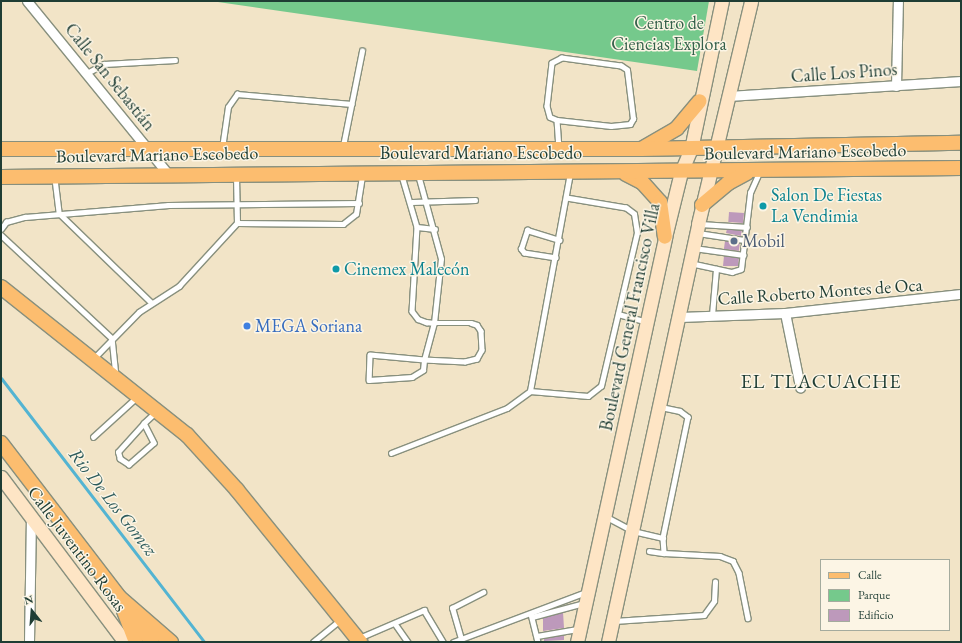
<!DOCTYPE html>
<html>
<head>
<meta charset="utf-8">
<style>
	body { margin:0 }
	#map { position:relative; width:962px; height:643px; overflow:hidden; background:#f2e4c7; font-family:"EB Garamond",serif }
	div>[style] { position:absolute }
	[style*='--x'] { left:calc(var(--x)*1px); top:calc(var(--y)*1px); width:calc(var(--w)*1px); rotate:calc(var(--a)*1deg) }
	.green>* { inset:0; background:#75c98c }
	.stream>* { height:3px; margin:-1.5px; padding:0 1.5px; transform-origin:1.5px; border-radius:1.5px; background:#53b4d2 }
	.building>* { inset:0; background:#bd99bb; transform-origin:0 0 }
	.roads { filter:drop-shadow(1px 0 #88907e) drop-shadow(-1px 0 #88907e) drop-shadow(0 1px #88907e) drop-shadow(0 -1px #88907e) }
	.lane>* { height:4.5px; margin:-2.25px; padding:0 2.25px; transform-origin:2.25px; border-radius:2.25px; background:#fff }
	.street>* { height:9px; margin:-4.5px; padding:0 4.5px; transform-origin:4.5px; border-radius:4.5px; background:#fff }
	.secondary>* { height:13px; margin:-6.5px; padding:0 6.5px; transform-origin:6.5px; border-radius:6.5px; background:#fee5c5 }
	.primary>* { height:14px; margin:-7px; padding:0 7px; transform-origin:7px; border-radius:7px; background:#fcbd6f }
	.dots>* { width:11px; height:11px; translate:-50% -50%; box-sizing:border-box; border:2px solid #fcf5e5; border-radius:50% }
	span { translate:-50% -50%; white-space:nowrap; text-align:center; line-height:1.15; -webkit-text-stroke:3px #fcf5e5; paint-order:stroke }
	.park-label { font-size:18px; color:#34604a }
	.street-label { font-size:18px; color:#1f3d34 }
	.culture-label { font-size:18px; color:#0d838f }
	.left { translate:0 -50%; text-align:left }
	.service-label { font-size:18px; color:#4e5e75 }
	.shop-label { font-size:18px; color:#366cbe }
	.water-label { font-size:19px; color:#2c5b5c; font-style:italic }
	.quarter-label { font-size:20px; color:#1f3d34; letter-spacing:1px }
	.frame { position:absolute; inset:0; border:2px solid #1f3d34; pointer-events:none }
	.legend { position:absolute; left:820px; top:559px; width:130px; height:72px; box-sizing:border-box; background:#fcf5e5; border:1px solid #a4ab9e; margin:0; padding:5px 7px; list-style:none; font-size:12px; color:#1f3d34 }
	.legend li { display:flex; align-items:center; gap:8px; height:20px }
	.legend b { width:20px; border:1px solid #a4ab9e }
	.north { position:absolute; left:12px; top:591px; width:40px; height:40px; -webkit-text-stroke:3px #fcf5e5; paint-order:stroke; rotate:343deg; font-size:11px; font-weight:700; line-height:16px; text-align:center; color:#1f3d34 }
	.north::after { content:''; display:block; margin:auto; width:14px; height:18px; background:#1f3d34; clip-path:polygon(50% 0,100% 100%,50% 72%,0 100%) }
</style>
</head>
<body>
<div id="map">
	<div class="green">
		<div style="clip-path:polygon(211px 1px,709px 1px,697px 71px)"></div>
	</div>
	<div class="stream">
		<div style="--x:1;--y:378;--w:333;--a:52.4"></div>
	</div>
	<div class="building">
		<div style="left:729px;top:212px;width:15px;height:10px;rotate:4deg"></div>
		<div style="clip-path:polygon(727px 229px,742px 230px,741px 236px,726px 233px)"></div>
		<div style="left:725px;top:241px;width:15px;height:8px;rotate:8deg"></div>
		<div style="clip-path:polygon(724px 256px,739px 258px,738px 266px,723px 266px)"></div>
		<div style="clip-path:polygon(563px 612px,564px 628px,543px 631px,543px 618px)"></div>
		<div style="clip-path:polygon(564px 635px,564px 640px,544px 641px,544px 639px)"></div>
	</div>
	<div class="roads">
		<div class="lane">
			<div style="--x:87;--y:73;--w:19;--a:-28"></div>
			<div style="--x:104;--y:64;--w:71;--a:-3.2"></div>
			<div style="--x:557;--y:120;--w:54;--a:6.3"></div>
			<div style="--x:611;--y:126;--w:19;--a:-6"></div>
			<div style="--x:630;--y:124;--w:6;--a:-59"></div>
			<div style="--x:633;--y:119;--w:49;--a:-97"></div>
			<div style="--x:627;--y:70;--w:7;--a:-146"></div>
			<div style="--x:621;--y:66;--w:60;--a:-172.3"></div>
			<div style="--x:562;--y:58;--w:11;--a:153"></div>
			<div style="--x:552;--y:63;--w:43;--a:96.6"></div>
			<div style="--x:547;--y:106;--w:11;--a:75"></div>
			<div style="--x:550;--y:117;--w:8;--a:23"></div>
			<div style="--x:557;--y:120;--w:27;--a:86"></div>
			<div style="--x:343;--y:146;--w:97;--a:-78.7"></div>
			<div style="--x:222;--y:148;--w:41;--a:-81.7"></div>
			<div style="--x:228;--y:107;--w:16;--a:-55"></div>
			<div style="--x:237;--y:94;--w:115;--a:5"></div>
			<div style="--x:402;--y:176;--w:53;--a:73.6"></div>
			<div style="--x:417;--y:227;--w:84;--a:93.4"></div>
			<div style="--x:412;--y:311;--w:10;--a:53"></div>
			<div style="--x:418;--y:319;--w:9;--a:21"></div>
			<div style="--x:426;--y:322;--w:8;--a:7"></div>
			<div style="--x:434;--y:323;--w:37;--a:0"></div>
			<div style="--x:471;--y:323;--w:6;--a:18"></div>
			<div style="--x:477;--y:325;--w:7;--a:56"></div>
			<div style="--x:481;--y:331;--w:19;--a:87"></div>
			<div style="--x:482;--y:350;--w:10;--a:119"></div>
			<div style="--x:477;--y:359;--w:12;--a:166"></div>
			<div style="--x:465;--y:362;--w:41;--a:-177.2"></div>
			<div style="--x:424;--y:360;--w:54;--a:-174.7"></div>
			<div style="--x:370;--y:355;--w:25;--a:92"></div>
			<div style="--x:369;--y:380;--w:43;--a:-4"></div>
			<div style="--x:412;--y:377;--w:13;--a:-32"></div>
			<div style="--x:423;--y:370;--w:10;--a:-84"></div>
			<div style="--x:424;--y:360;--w:38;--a:-75"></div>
			<div style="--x:434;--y:323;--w:64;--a:-83.8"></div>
			<div style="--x:441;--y:259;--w:87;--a:-105.3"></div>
			<div style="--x:55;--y:179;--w:34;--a:83"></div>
			<div style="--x:59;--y:213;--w:129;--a:44.1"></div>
			<div style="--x:412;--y:202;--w:63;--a:-1.8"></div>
			<div style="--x:237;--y:223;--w:106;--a:0.5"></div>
			<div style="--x:343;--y:224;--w:16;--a:-38"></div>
			<div style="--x:356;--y:214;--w:39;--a:-81"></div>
			<div style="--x:700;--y:224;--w:47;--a:3.7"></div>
			<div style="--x:417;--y:227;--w:18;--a:6"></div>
			<div style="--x:1;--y:229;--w:9;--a:-54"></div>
			<div style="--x:6;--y:222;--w:20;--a:-15"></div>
			<div style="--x:25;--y:217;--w:144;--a:-4.8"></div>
			<div style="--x:168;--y:205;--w:191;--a:-0.6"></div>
			<div style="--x:698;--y:233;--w:48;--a:8.5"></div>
			<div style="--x:1;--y:235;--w:151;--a:42.9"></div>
			<div style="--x:112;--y:338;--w:36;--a:84"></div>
			<div style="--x:694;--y:248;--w:50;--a:8"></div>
			<div style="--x:556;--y:258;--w:32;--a:-171"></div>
			<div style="--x:524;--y:253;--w:5;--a:-127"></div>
			<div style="--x:521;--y:249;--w:20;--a:-72"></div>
			<div style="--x:527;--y:230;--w:34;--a:17"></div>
			<div style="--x:690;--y:263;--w:43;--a:12.1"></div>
			<div style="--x:732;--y:272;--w:9;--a:-18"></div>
			<div style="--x:741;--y:269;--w:77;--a:-83.2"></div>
			<div style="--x:750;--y:193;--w:22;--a:-66"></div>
			<div style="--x:618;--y:314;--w:28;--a:15"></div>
			<div style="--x:712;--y:315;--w:46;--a:-85"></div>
			<div style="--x:94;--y:358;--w:64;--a:-45.6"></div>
			<div style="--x:139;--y:312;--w:48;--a:-33"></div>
			<div style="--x:179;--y:286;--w:86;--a:-47.4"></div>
			<div style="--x:237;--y:223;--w:47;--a:-91.2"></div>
			<div style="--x:530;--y:391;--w:58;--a:4.9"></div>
			<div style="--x:588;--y:396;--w:16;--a:-38"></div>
			<div style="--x:601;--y:386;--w:157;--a:-76.8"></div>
			<div style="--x:637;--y:233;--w:19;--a:-99"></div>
			<div style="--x:634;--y:214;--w:10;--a:-143"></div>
			<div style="--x:626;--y:208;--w:60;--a:-170.4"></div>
			<div style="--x:661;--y:407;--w:19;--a:12"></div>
			<div style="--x:680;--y:411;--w:10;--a:37"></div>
			<div style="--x:688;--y:417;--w:124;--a:101.7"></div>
			<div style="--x:663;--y:538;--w:15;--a:86"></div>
			<div style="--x:664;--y:553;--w:56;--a:3.1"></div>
			<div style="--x:720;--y:556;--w:14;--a:21"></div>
			<div style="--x:733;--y:561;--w:13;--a:63"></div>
			<div style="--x:739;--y:573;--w:46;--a:78.7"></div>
			<div style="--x:144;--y:423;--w:22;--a:63"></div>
			<div style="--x:154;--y:443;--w:33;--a:139"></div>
			<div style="--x:129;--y:465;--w:11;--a:-146"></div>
			<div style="--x:120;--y:459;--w:7;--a:-106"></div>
			<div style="--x:118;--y:452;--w:39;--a:-48"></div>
			<div style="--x:144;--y:423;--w:16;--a:-43"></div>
			<div style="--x:93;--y:437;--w:59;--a:-42.3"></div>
			<div style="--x:391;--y:453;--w:124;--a:-21.2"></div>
			<div style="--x:507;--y:408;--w:29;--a:-36"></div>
			<div style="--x:530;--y:391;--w:222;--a:-79.6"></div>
			<div style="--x:605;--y:516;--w:32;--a:28"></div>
			<div style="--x:633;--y:531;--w:31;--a:13"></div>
			<div style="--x:649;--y:551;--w:15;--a:8"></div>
			<div style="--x:531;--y:614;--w:29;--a:76"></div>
			<div style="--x:532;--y:617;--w:54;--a:-15.1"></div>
			<div style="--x:614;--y:621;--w:90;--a:-3.8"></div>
			<div style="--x:704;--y:615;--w:17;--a:-54"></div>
			<div style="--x:714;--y:601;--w:19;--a:-87"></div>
			<div style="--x:396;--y:625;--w:21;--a:55"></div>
			<div style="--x:537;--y:636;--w:42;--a:-9.7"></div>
			<div style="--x:359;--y:638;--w:71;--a:-23.3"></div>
			<div style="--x:424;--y:610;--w:37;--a:59"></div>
			<div style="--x:461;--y:639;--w:32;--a:-106"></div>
			<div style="--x:452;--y:608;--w:35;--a:-27"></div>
			<div style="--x:313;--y:642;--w:35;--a:-39"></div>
			<div style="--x:453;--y:642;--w:142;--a:-20.6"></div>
		</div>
		<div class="street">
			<div style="--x:27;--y:1;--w:223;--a:50.8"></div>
			<div style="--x:896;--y:86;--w:85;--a:-88.7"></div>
			<div style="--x:729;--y:96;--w:232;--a:-3.7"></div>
			<div style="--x:785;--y:313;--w:76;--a:78.5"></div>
			<div style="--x:680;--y:317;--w:105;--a:-2.2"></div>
			<div style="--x:785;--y:313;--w:177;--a:-6.2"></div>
			<div style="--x:29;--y:642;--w:127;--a:-89.1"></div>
		</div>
		<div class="secondary">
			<div style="--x:1;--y:477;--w:206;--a:53.1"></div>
			<div style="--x:577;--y:642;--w:414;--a:-77.7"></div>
			<div style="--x:665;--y:237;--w:67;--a:-76.2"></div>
			<div style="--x:681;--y:172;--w:25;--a:-67"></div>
			<div style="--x:691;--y:149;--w:151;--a:-78.2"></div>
			<div style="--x:608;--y:642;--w:428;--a:-77.8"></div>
			<div style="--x:698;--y:224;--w:229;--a:-76.6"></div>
		</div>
		<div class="primary">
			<div style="--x:643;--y:148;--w:39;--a:-30"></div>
			<div style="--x:677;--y:128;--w:35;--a:-50"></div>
			<div style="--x:1;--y:149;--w:640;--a:0"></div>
			<div style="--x:641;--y:149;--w:320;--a:-1.1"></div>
			<div style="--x:626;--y:174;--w:18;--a:27"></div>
			<div style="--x:642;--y:182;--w:27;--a:48"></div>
			<div style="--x:660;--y:202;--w:35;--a:82"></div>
			<div style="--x:1;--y:177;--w:960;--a:-0.54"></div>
			<div style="--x:702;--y:205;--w:34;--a:-40"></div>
			<div style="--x:728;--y:183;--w:21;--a:-28"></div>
			<div style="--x:1;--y:287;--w:238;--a:38.5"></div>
			<div style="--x:187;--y:435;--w:74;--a:47.7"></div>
			<div style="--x:237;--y:490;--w:196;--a:51"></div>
			<div style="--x:1;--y:443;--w:194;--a:52.5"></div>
			<div style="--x:119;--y:597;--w:69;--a:40.9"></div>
			<div style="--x:124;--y:611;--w:33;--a:69"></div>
			<div style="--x:131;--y:613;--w:36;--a:54"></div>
		</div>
	</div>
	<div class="dots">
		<div style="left:763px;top:206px;background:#0f9aa8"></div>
		<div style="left:734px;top:241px;background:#5c6f8a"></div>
		<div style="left:336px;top:269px;background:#0f9aa8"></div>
		<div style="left:247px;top:326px;background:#3f7fe0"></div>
	</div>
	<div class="park-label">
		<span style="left:669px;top:34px">Centro de<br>Ciencias Explora</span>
	</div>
	<div class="street-label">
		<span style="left:844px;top:73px;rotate:-4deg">Calle Los Pinos</span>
		<span style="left:110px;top:77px;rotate:51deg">Calle San Sebastián</span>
		<span style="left:805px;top:152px;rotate:-1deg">Boulevard Mariano Escobedo</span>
		<span style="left:481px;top:153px">Boulevard Mariano Escobedo</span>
		<span style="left:157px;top:155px;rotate:-1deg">Boulevard Mariano Escobedo</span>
		<span style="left:820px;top:292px;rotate:-4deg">Calle Roberto Montes de Oca</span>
		<span style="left:630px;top:317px;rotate:-78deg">Boulevard General Francisco Villa</span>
		<span style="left:77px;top:549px;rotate:53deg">Calle Juventino Rosas</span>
	</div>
	<div class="culture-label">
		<span class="left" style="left:771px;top:206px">Salon De Fiestas<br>La Vendimia</span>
		<span class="left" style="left:344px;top:269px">Cinemex Malecón</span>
	</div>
	<div class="service-label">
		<span class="left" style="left:742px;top:241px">Mobil</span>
	</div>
	<div class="shop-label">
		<span class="left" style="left:255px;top:326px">MEGA Soriana</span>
	</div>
	<div class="water-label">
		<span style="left:113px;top:502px;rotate:52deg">Rio De Los Gomez</span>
	</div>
	<div class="quarter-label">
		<span style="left:821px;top:381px">EL TLACUACHE</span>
	</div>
	<div class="frame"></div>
	<ul class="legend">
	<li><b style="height:5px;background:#fcbd6f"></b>Calle</li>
	<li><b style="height:11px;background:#75c98c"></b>Parque</li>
	<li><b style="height:11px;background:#bd99bb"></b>Edificio</li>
	</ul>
	<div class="north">N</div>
</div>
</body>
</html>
